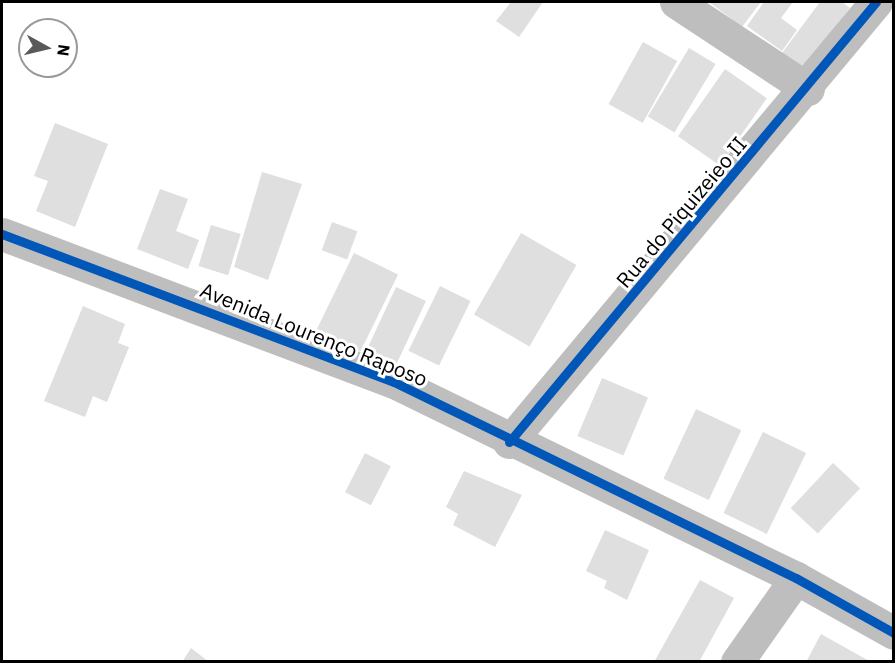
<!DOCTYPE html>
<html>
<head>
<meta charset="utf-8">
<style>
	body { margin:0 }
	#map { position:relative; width:895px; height:663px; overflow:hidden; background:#fff; font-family:"IBM Plex Sans",sans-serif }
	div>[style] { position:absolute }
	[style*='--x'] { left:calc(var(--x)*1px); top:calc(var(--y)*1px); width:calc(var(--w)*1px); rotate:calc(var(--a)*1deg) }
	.building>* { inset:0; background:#dfdfdf; transform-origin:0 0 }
	.minor>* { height:33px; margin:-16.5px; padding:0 16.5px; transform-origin:16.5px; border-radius:16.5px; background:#bebebe }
	.cycleway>* { height:9px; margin:-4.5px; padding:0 4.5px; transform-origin:4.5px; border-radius:4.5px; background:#0057b8 }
	span { translate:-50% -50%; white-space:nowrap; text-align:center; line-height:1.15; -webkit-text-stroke:6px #fff; paint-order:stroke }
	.street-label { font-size:21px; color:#000 }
	.frame { position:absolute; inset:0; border:3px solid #000; pointer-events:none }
	.north { position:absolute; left:18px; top:18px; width:60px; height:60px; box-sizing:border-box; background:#fff; border:2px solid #999; border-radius:50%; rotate:98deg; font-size:16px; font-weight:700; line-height:24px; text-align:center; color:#000 }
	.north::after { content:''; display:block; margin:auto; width:21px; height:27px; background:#595959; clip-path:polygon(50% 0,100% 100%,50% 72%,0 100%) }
</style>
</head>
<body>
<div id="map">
	<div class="building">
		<div style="clip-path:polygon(511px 2px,543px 2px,519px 37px,496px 21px)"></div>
		<div style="clip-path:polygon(709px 2px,761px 2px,742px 27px)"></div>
		<div style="clip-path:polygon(764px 2px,793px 2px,781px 18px,797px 30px,782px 51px,747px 26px)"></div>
		<div style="clip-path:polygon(820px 2px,842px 2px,850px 8px,804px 70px,782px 53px)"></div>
		<div style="left:643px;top:42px;width:39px;height:71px;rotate:29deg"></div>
		<div style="left:689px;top:48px;width:31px;height:80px;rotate:31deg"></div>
		<div style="left:725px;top:69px;width:51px;height:82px;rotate:35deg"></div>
		<div style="clip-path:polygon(55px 123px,108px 144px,75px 227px,36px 211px,48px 181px,34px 176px)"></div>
		<div style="clip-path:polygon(262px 172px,302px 184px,268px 280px,234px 267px)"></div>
		<div style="clip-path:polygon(160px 189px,188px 199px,176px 231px,199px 240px,188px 269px,137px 249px)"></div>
		<div style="left:332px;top:222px;width:27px;height:30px;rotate:20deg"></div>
		<div style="left:211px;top:225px;width:31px;height:43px;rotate:17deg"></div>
		<div style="left:521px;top:233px;width:64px;height:94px;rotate:30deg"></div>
		<div style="left:354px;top:253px;width:49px;height:86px;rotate:26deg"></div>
		<div style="left:440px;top:286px;width:34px;height:72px;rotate:26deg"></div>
		<div style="left:396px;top:287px;width:33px;height:70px;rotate:25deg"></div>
		<div style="clip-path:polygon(83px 306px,125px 324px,118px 343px,129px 347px,107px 402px,93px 396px,85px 417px,44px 401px)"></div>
		<div style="left:602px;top:378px;width:50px;height:63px;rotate:23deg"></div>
		<div style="left:696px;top:409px;width:50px;height:77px;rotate:25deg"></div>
		<div style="left:763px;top:432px;width:48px;height:90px;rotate:26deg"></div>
		<div style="left:365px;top:453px;width:29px;height:44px;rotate:27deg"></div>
		<div style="left:833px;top:463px;width:37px;height:62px;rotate:43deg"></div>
		<div style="clip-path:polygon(464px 471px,522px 495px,495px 547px,453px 525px,458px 514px,446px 507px)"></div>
		<div style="clip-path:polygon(605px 530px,649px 550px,627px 600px,604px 588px,607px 581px,586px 571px)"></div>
		<div style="clip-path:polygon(700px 580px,734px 598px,699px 662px,654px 662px)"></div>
		<div style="clip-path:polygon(821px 634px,871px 662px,806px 662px)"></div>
		<div style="clip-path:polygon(191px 648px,209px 662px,182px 662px)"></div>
	</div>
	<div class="minor">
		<div style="--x:676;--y:2;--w:158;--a:33.4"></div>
		<div style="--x:2;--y:234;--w:419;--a:20.7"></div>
		<div style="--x:394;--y:382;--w:447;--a:26"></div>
		<div style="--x:796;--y:578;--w:112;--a:29.3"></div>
		<div style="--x:509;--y:442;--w:573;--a:-50.17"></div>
		<div style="--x:737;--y:662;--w:103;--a:-54.9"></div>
	</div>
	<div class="cycleway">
		<div style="--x:2;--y:234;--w:419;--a:20.7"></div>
		<div style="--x:394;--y:382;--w:447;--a:26"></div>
		<div style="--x:796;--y:578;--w:112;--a:29.3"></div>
		<div style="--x:509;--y:442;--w:573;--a:-50.17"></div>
	</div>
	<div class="street-label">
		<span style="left:681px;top:212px;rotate:-50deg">Rua do Piquizeieo II</span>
		<span style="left:314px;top:334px;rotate:22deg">Avenida Lourenço Raposo</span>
	</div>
	<div class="frame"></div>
	<div class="north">N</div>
</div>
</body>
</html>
